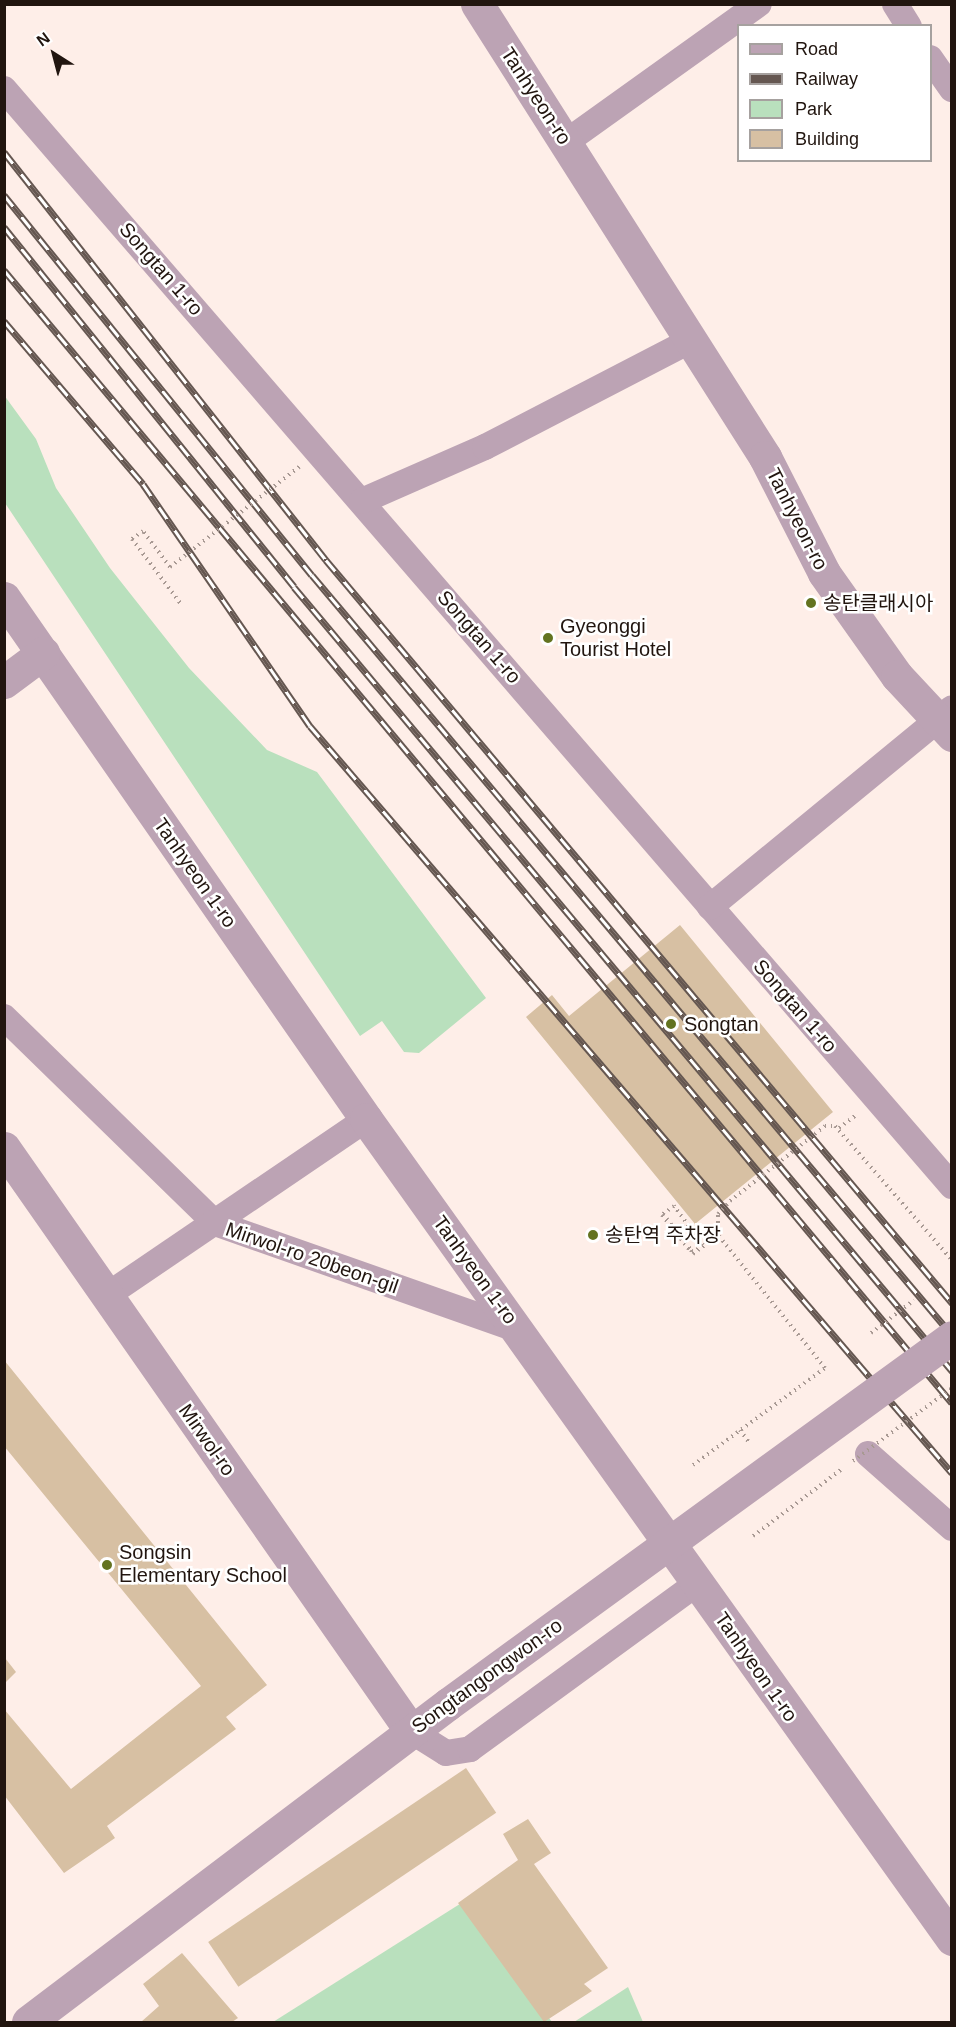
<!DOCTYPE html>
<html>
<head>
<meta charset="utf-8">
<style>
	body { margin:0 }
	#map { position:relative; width:956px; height:2027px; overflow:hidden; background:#feeee8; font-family:Helvetica,"Noto Sans KR",sans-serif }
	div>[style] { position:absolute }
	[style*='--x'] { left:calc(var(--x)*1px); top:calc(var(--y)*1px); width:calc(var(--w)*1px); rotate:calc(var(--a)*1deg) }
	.green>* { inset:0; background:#b9e0bd }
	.building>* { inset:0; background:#d7c0a3; transform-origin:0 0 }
	.path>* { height:4px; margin-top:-2px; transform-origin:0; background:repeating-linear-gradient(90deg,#a89993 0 1.5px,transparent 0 6px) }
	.minor>* { height:26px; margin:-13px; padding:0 13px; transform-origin:13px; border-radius:13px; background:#bca3b4 }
	.tertiary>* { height:33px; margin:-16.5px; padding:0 16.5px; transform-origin:16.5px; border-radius:16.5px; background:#bca3b4 }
	.rail>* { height:7px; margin-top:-3.5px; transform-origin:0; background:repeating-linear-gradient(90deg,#fff 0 14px,#655751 0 28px); box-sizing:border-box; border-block:2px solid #655751 }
	.path-bridge>* { height:4px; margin-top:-2px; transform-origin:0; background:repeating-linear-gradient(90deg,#a89993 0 1.5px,transparent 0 6px) }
	.tertiary-bridge>* { height:33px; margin:-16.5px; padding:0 16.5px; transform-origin:16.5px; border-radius:16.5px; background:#bca3b4 }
	.dots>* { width:16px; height:16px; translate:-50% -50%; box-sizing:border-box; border:3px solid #fff; border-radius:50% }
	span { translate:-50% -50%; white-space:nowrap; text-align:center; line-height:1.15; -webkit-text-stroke:5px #fff; paint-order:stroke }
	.street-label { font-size:20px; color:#21150f }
	.poi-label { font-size:20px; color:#21150f }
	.left { translate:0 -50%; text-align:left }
	.frame { position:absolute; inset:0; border:6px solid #21150f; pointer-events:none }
	.legend { position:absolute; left:737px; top:24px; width:195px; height:138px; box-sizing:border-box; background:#fff; border:2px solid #a6a19f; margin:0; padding:8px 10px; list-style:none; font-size:18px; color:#21150f }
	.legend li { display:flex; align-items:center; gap:12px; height:30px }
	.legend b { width:30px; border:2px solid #a6a19f }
	.north { position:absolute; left:24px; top:24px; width:60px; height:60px; -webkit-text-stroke:4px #fff; paint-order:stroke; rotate:324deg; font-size:16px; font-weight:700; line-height:24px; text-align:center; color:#21150f }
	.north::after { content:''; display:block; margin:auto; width:21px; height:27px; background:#21150f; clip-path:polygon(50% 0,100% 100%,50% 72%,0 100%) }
</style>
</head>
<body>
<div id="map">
	<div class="green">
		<div style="clip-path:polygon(4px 395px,36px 439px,56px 488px,110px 568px,189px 668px,267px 750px,317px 772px,486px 998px,419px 1053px,404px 1052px,382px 1021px,360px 1036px,5px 503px)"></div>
		<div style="clip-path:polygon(463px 1902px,552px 2022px,273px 2022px)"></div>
		<div style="clip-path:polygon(628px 1987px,643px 2022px,574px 2022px)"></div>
	</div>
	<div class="building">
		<div style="clip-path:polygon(680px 925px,833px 1112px,695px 1224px,526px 1017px,552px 995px,569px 1016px)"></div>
		<div style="clip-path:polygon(4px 1360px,267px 1685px,226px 1717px,236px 1729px,107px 1826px,115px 1838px,64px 1873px,4px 1795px,4px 1709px,71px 1789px,201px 1686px,4px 1446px)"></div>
		<div style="clip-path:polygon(5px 1658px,16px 1672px,5px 1683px)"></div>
		<div style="left:466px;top:1768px;width:54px;height:311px;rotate:56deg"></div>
		<div style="clip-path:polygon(528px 1819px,551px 1853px,534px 1864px,608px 1968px,584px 1984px,592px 1991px,544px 2022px,458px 1903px,518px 1860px,503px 1834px)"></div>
		<div style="clip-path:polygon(182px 1953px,238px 2018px,232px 2022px,141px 2022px,159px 2006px,143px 1984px)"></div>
	</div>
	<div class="path">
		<div style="--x:170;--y:567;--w:45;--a:-126.9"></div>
		<div style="--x:143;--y:531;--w:14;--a:144"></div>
		<div style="--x:132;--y:539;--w:81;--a:53"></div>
		<div style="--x:839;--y:1128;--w:20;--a:-37"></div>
		<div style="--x:662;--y:1215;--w:48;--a:51.7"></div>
		<div style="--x:692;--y:1253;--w:14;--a:-36"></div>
		<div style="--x:703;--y:1245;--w:49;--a:-126.6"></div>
		<div style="--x:674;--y:1206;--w:14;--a:144"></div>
		<div style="--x:663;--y:1214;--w:46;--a:52.1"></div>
		<div style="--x:740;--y:1430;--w:17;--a:54"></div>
		<div style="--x:693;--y:1465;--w:132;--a:-36.3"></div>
		<div style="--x:753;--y:1536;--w:111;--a:-37"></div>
	</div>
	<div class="minor">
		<div style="--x:895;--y:4;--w:26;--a:58"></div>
		<div style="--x:930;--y:58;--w:38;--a:55"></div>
		<div style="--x:4;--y:89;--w:1450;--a:49.17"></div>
		<div style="--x:566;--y:142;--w:237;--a:-35.6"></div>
		<div style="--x:362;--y:501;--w:134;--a:-23.7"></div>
		<div style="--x:485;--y:447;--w:232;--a:-27.4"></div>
		<div style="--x:710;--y:907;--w:313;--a:-39.4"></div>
		<div style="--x:4;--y:1017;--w:295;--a:44.3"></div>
		<div style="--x:215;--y:1223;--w:321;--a:19.4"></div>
		<div style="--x:106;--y:1296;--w:315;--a:-34.2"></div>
		<div style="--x:868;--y:1454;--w:112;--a:41.4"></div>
		<div style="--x:411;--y:1731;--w:41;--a:32.2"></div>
		<div style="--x:446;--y:1753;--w:24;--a:-9"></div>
		<div style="--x:470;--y:1749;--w:282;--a:-36.1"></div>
	</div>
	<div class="tertiary">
		<div style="--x:477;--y:4;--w:537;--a:57.55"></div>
		<div style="--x:765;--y:457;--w:130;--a:63"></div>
		<div style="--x:824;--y:573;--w:126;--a:54.7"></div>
		<div style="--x:897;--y:676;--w:81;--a:47"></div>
		<div style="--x:4;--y:598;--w:634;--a:55.21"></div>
		<div style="--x:366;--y:1119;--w:1008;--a:54.45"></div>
		<div style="--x:4;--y:682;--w:49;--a:-36.6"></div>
		<div style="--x:4;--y:1148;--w:711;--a:55.08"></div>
		<div style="--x:28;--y:2022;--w:527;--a:-37.13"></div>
	</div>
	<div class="rail">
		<div style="--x:4;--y:152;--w:520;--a:51.72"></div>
		<div style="--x:326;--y:560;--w:972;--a:49.88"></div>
		<div style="--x:4;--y:195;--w:489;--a:51"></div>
		<div style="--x:312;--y:575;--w:994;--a:49.9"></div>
		<div style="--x:4;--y:227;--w:462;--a:51.1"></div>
		<div style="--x:294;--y:587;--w:1024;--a:49.99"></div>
		<div style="--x:4;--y:270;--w:1477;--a:50.08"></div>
		<div style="--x:4;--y:321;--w:214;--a:49.5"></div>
		<div style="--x:143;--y:484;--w:294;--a:55.4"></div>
		<div style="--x:310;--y:726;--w:985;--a:49.32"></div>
	</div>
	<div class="path-bridge">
		<div style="--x:170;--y:567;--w:165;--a:-37.8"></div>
		<div style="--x:691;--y:1250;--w:4;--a:63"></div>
		<div style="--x:693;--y:1254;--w:31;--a:-37"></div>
		<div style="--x:871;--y:1333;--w:54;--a:-37.5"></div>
		<div style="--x:799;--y:1387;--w:32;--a:-36"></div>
		<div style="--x:825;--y:1368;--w:171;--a:-128.8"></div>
		<div style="--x:718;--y:1235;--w:21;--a:-90"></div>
		<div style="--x:718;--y:1214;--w:18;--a:-47"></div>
		<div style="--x:730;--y:1201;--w:121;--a:-38.3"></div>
		<div style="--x:825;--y:1126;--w:10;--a:0"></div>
		<div style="--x:835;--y:1126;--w:178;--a:48.9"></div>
		<div style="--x:853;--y:1461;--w:123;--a:-36.4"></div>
	</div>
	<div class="tertiary-bridge">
		<div style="--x:448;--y:1704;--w:623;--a:-36.06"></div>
	</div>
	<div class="dots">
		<div style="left:811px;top:603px;background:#637320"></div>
		<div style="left:548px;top:638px;background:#637320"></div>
		<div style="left:671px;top:1024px;background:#637320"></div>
		<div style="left:593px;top:1235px;background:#637320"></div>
		<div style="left:107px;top:1565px;background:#637320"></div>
	</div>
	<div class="street-label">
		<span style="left:536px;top:96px;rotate:57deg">Tanhyeon-ro</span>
		<span style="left:161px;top:269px;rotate:49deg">Songtan 1-ro</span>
		<span style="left:797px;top:519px;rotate:63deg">Tanhyeon-ro</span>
		<span style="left:479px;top:637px;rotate:49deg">Songtan 1-ro</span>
		<span style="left:195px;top:873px;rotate:55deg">Tanhyeon 1-ro</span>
		<span style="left:795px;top:1006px;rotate:49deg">Songtan 1-ro</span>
		<span style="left:312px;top:1258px;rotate:19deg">Mirwol-ro 20beon-gil</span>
		<span style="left:475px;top:1270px;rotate:54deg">Tanhyeon 1-ro</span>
		<span style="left:207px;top:1440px;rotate:55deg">Mirwol-ro</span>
		<span style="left:756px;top:1667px;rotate:55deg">Tanhyeon 1-ro</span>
		<span style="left:487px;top:1676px;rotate:-36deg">Songtangongwon-ro</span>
	</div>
	<div class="poi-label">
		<span class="left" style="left:823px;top:603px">송탄클래시아</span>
		<span class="left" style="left:560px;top:638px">Gyeonggi<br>Tourist Hotel</span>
		<span class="left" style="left:684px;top:1024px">Songtan</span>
		<span class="left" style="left:605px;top:1235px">송탄역 주차장</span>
		<span class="left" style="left:119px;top:1564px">Songsin<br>Elementary School</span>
	</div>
	<div class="frame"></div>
	<ul class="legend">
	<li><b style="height:8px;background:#bca3b4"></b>Road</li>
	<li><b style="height:8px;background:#655751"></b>Railway</li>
	<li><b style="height:16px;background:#b9e0bd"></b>Park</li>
	<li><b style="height:16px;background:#d7c0a3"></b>Building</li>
	</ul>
	<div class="north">N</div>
</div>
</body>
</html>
